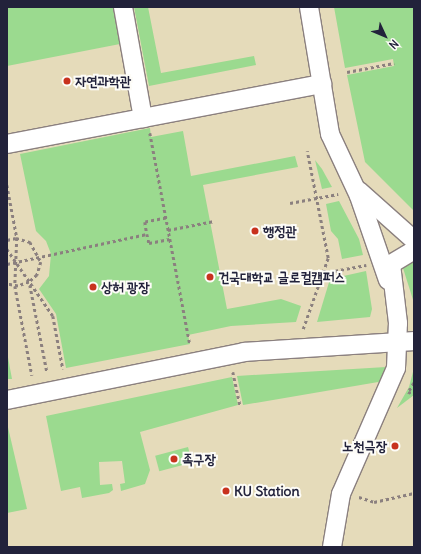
<!DOCTYPE html>
<html>
<head>
<meta charset="utf-8">
<style>
	body { margin:0 }
	#map { position:relative; width:421px; height:554px; overflow:hidden; background:#f4dec3; font-family:Delius,"Poor Story",sans-serif }
	div>[style] { position:absolute }
	[style*='--x'] { left:calc(var(--x)*1px); top:calc(var(--y)*1px); width:calc(var(--w)*1px); rotate:calc(var(--a)*1deg) }
	.built>* { inset:0; background:#e5dbba; transform-origin:0 0 }
	.green>* { inset:0; background:#9bda8f; transform-origin:0 0 }
	.path>* { height:2.5px; margin-top:-1.25px; transform-origin:0; background:repeating-linear-gradient(90deg,#8b807f 0 3px,transparent 0 6px) }
	.roads { filter:drop-shadow(1px 0 #8b807f) drop-shadow(-1px 0 #8b807f) drop-shadow(0 1px #8b807f) drop-shadow(0 -1px #8b807f) }
	.minor>* { height:18px; margin:-9px; padding:0 9px; transform-origin:9px; border-radius:9px; background:#fff }
	.dots>* { width:11px; height:11px; translate:-50% -50%; box-sizing:border-box; border:2px solid #fdfcf7; border-radius:50% }
	span { translate:-50% -50%; white-space:nowrap; text-align:center; line-height:1.15; -webkit-text-stroke:4px #fdfcf7; paint-order:stroke }
	.poi-label { font-size:14px; color:#22223b; font-weight:700 }
	.left { translate:0 -50%; text-align:left }
	.right { translate:-100% -50%; text-align:right }
	.frame { position:absolute; inset:0; border:8px solid #22223b; pointer-events:none }
	.north { position:absolute; left:365px; top:16px; width:40px; height:40px; -webkit-text-stroke:3px #fdfcf7; paint-order:stroke; rotate:134deg; font-size:11px; font-weight:700; line-height:16px; text-align:center; color:#22223b }
	.north::after { content:''; display:block; margin:auto; width:14px; height:18px; background:#22223b; clip-path:polygon(50% 0,100% 100%,50% 72%,0 100%) }
</style>
</head>
<body>
<div id="map">
	<div class="built">
		<div style="left:7px;top:7px;width:407px;height:540px"></div>
	</div>
	<div class="green">
		<div style="clip-path:polygon(7px 7px,113px 7px,120px 44px,7px 66px)"></div>
		<div style="clip-path:polygon(134px 7px,148px 7px,161px 73px,254px 56px,256px 65px,149px 86px)"></div>
		<div style="clip-path:polygon(334px 7px,414px 7px,414px 211px,365px 162px,347px 75px,394px 66px,393px 59px,345px 68px)"></div>
		<div style="clip-path:polygon(150px 128px,151px 137px,183px 131px,191px 176px,295px 156px,298px 167px,203px 185px,227px 309px,281px 299px,301px 306px,296px 322px,231px 326px,188px 335px,190px 344px,66px 368px,56px 314px,39px 289px,49px 276px,51px 254px,46px 241px,36px 231px,20px 154px)"></div>
		<div style="clip-path:polygon(315px 160px,322px 169px,332px 187px,322px 189px)"></div>
		<div style="clip-path:polygon(339px 201px,359px 239px,363px 255px,342px 259px,338px 239px,331px 231px,326px 204px)"></div>
		<div style="clip-path:polygon(414px 258px,414px 303px,403px 268px)"></div>
		<div style="clip-path:polygon(366px 271px,372px 309px,370px 317px,317px 322px,330px 279px)"></div>
		<div style="clip-path:polygon(7px 352px,12px 379px,7px 379px)"></div>
		<div style="clip-path:polygon(386px 367px,384px 381px,243px 405px,237px 376px)"></div>
		<div style="clip-path:polygon(414px 368px,414px 395px,397px 408px,409px 387px)"></div>
		<div style="clip-path:polygon(232px 377px,238px 405px,140px 432px,150px 470px,145px 484px,121px 491px,120px 484px,125px 483px,122px 461px,99px 462px,100px 485px,112px 484px,113px 490px,109px 493px,82px 498px,80px 487px,61px 491px,46px 416px)"></div>
		<div style="clip-path:polygon(7px 423px,27px 509px,7px 513px)"></div>
		<div style="left:188px;top:447px;width:16px;height:34px;rotate:75deg"></div>
	</div>
	<div class="path">
		<div style="--x:347;--y:72;--w:48;--a:-10.8"></div>
		<div style="--x:150;--y:133;--w:215;--a:79.3"></div>
		<div style="--x:7;--y:185;--w:54;--a:79.3"></div>
		<div style="--x:17;--y:238;--w:48;--a:92.4"></div>
		<div style="--x:15;--y:286;--w:91;--a:79.2"></div>
		<div style="--x:290;--y:203;--w:49;--a:-10.6"></div>
		<div style="--x:166;--y:218;--w:21;--a:169"></div>
		<div style="--x:145;--y:222;--w:12;--a:81"></div>
		<div style="--x:147;--y:234;--w:9;--a:77"></div>
		<div style="--x:149;--y:243;--w:21;--a:-11"></div>
		<div style="--x:168;--y:230;--w:47;--a:-11.1"></div>
		<div style="--x:7;--y:240;--w:9;--a:-13"></div>
		<div style="--x:16;--y:238;--w:15;--a:16"></div>
		<div style="--x:30;--y:242;--w:23;--a:61"></div>
		<div style="--x:41;--y:262;--w:14;--a:107"></div>
		<div style="--x:37;--y:275;--w:11;--a:139"></div>
		<div style="--x:29;--y:282;--w:12;--a:160"></div>
		<div style="--x:18;--y:286;--w:11;--a:-170"></div>
		<div style="--x:7;--y:249;--w:81;--a:55.5"></div>
		<div style="--x:53;--y:316;--w:54;--a:79.3"></div>
		<div style="--x:7;--y:264;--w:143;--a:-12.1"></div>
		<div style="--x:323;--y:273;--w:44;--a:-10.5"></div>
		<div style="--x:30;--y:285;--w:89;--a:78.9"></div>
		<div style="--x:303;--y:329;--w:75;--a:-70.6"></div>
		<div style="--x:328;--y:258;--w:109;--a:-101.1"></div>
		<div style="--x:233;--y:372;--w:34;--a:78"></div>
		<div style="--x:414;--y:383;--w:12;--a:121"></div>
		<div style="--x:408;--y:393;--w:7;--a:-27"></div>
		<div style="--x:359;--y:497;--w:16;--a:18"></div>
		<div style="--x:374;--y:502;--w:41;--a:-12.7"></div>
	</div>
	<div class="roads">
		<div class="minor">
			<div style="--x:123;--y:7;--w:113;--a:79.8"></div>
			<div style="--x:309;--y:7;--w:129;--a:80.6"></div>
			<div style="--x:330;--y:134;--w:68;--a:64.9"></div>
			<div style="--x:359;--y:196;--w:89;--a:71"></div>
			<div style="--x:7;--y:144;--w:321;--a:-10.8"></div>
			<div style="--x:359;--y:191;--w:74;--a:41.7"></div>
			<div style="--x:7;--y:400;--w:242;--a:-11.4"></div>
			<div style="--x:244;--y:352;--w:170;--a:-3.7"></div>
			<div style="--x:332;--y:547;--w:54;--a:-80.4"></div>
			<div style="--x:341;--y:494;--w:137;--a:-66.4"></div>
			<div style="--x:396;--y:368;--w:45;--a:-87.5"></div>
			<div style="--x:398;--y:323;--w:59;--a:-96.8"></div>
			<div style="--x:391;--y:264;--w:27;--a:-31"></div>
		</div>
	</div>
	<div class="dots">
		<div style="left:67px;top:81px;background:#c8321e"></div>
		<div style="left:255px;top:231px;background:#c8321e"></div>
		<div style="left:210px;top:277px;background:#c8321e"></div>
		<div style="left:93px;top:287px;background:#c8321e"></div>
		<div style="left:395px;top:446px;background:#c8321e"></div>
		<div style="left:174px;top:459px;background:#c8321e"></div>
		<div style="left:226px;top:491px;background:#c8321e"></div>
	</div>
	<div class="poi-label">
		<span class="left" style="left:75px;top:81px">자연과학관</span>
		<span class="left" style="left:263px;top:231px">행정관</span>
		<span class="left" style="left:218px;top:277px">건국대학교 글로컬캠퍼스</span>
		<span class="left" style="left:101px;top:287px">상허 광장</span>
		<span class="right" style="left:387px;top:446px">노천극장</span>
		<span class="left" style="left:182px;top:459px">족구장</span>
		<span class="left" style="left:234px;top:491px">KU Station</span>
	</div>
	<div class="frame"></div>
	<div class="north">N</div>
</div>
</body>
</html>
